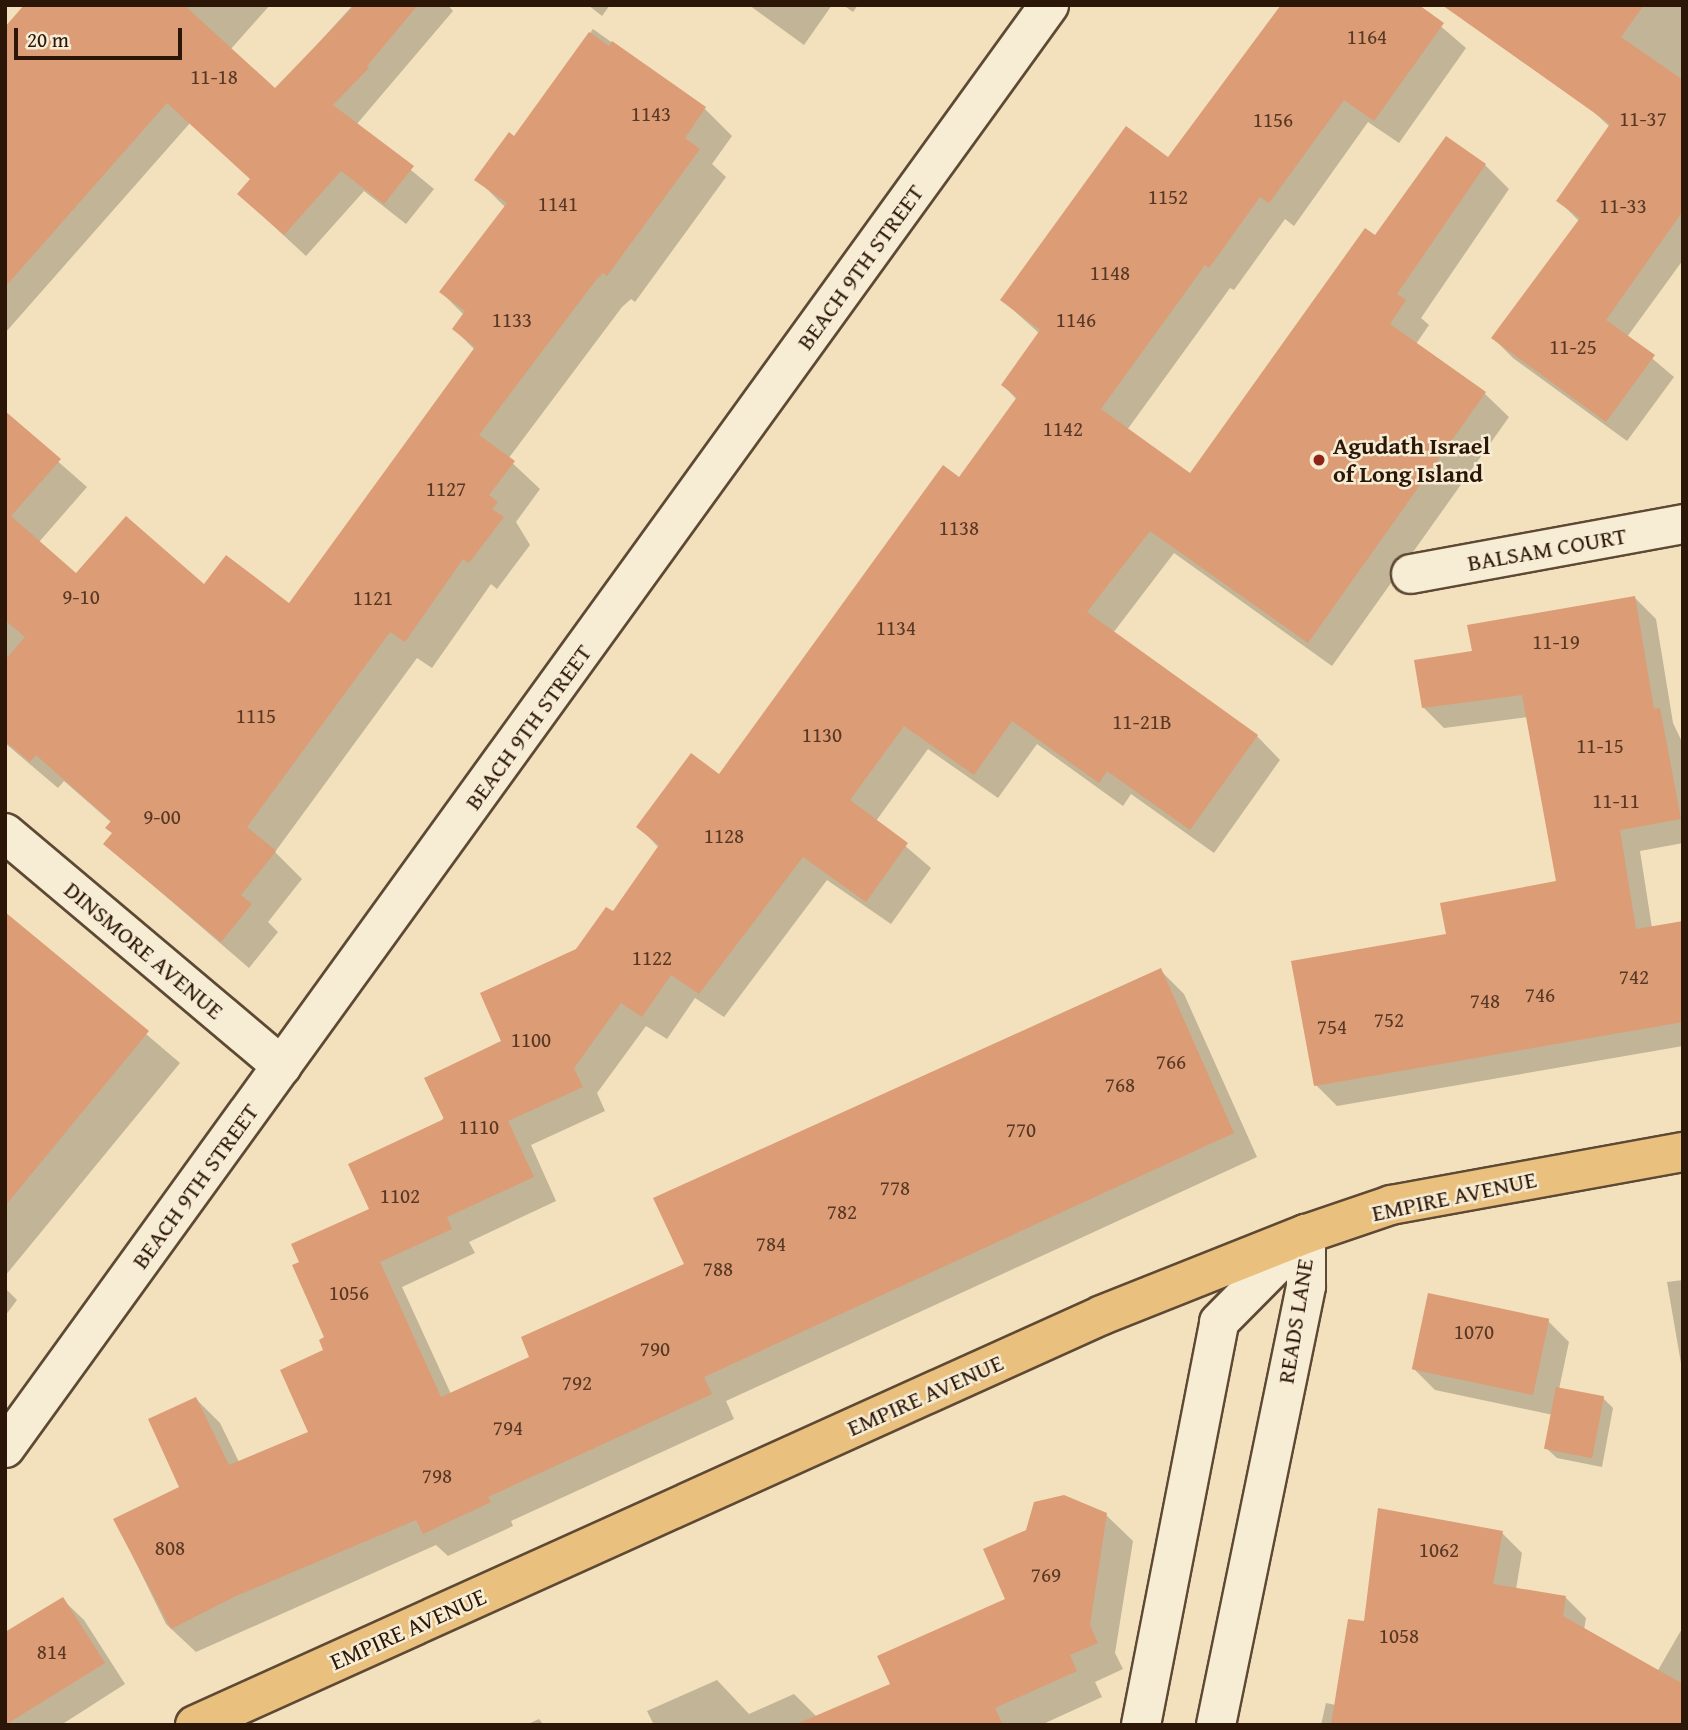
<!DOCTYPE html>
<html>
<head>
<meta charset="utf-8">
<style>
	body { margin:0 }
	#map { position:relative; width:1688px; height:1730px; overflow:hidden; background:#f3e1bd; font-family:"Gentium Book Plus",serif }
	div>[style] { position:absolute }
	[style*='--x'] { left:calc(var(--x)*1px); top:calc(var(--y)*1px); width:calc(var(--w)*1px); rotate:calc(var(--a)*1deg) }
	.shadow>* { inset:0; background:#0003 }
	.building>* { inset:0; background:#db9c76; transform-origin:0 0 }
	.roads { filter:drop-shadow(2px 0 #5e4935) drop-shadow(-2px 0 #5e4935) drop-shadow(0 2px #5e4935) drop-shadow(0 -2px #5e4935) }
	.minor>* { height:38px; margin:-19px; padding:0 19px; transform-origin:19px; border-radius:19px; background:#f7ecd4 }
	.major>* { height:38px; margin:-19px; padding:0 19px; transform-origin:19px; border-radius:19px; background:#eac07e }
	.dots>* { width:19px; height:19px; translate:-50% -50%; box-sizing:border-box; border:4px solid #f7ecd4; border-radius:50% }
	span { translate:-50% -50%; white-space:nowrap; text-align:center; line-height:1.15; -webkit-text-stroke:5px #f7ecd4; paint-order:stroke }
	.number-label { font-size:21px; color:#583824 }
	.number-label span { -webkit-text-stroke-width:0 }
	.street-label { font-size:24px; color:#2c1608 }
	.poi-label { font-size:24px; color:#2c1608; font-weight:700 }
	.left { translate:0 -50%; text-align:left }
	.frame { position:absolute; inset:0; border:7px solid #2c1608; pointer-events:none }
	.scale { position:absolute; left:14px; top:28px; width:168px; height:32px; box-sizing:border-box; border:4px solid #2c1608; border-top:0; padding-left:9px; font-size:21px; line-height:24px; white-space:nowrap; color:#2c1608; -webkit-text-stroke:5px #f7ecd4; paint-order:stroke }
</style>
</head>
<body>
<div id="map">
	<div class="shadow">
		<div style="clip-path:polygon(94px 5px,270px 5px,230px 50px,275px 91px,353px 5px,448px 5px,453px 11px,356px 125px,434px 189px,406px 224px,364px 191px,306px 256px,239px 194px,252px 180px,190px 123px,5px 333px,5px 29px)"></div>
		<div style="clip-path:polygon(588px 5px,610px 5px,602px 16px)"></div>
		<div style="clip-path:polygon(749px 5px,832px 5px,804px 45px)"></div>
		<div style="clip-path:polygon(843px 5px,858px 5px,853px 12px)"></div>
		<div style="clip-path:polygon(1281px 5px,1416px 5px,1466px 48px,1399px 143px,1368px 122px,1294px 226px,1285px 219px,1234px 290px,1230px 288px,1127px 430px,1191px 476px,1376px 237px,1485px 165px,1509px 189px,1421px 318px,1429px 325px,1416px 344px,1485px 394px,1509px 417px,1332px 666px,1174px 553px,1113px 633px,1257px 736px,1280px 760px,1214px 853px,1131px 794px,1123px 806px,1037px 744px,998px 798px,928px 749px,876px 821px,931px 868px,891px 924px,827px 880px,724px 1017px,695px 998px,667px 1039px,646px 1026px,597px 1093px,605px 1111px,531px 1145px,556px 1201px,469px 1242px,475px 1253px,402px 1287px,451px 1394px,532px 1357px,686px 1265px,1160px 970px,1184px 994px,1257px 1157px,726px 1401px,734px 1419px,511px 1521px,513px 1526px,448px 1556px,436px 1545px,196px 1652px,166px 1624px,115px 1520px,182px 1488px,196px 1399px,220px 1423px,239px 1462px,311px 1433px,327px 1338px,371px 1209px,577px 950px,613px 914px,659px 848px,638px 826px,719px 776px,959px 479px,1017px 400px,1003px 385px,1040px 334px,1002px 300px,1169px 159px)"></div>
		<div style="clip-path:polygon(1582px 5px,1683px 5px,1683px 260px,1627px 337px,1674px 377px,1627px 441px,1513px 358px,1493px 338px,1580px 222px,1559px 201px,1610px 127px,1585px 104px)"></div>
		<div style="clip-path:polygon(593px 29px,705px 109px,732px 136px,712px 164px,726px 177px,635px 302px,631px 299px,622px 307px,508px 459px,540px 489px,516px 522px,530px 545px,497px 589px,491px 584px,432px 668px,417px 658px,275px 852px,302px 879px,268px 922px,278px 932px,249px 968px,105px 844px,114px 834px,112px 823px,64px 781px,58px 788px,5px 743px,5px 415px,87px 487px,39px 542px,76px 575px,204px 586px,290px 605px,475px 350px,454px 329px,464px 315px,441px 292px,506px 208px,477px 179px,514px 138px)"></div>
		<div style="clip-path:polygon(1635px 598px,1656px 619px,1673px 723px,1683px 744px,1683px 843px,1640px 851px,1652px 928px,1683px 923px,1683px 1046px,1337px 1106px,1316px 1085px,1448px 935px,1558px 882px,1528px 717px,1444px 728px,1423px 707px,1474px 653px)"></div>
		<div style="clip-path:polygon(5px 914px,180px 1063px,5px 1276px)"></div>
		<div style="clip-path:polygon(1683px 1280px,1683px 1375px,1667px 1282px)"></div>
		<div style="clip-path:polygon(5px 1288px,17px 1300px,5px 1316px)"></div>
		<div style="clip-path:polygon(1548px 1321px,1569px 1342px,1559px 1389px,1603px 1398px,1613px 1408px,1602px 1467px,1557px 1458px,1546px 1448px,1553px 1415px,1435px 1390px,1414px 1369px)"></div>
		<div style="clip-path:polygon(1106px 1515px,1133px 1541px,1115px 1653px,1123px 1669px,1095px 1682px,1102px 1697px,1041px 1725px,908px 1725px,1008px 1600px)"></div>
		<div style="clip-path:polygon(1502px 1533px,1522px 1553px,1516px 1589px,1566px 1598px,1586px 1618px,1584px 1630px,1657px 1672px,1683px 1627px,1683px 1725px,1321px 1725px,1326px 1703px,1336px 1705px,1366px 1623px)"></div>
		<div style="clip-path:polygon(62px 1599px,84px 1620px,125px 1684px,61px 1725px,5px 1725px)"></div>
		<div style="clip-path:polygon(717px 1680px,749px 1714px,794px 1694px,825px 1725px,654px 1725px,647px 1711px)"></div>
		<div style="clip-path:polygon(539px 1719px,544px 1725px,526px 1725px)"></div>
	</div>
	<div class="building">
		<div style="clip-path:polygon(24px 5px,184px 5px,275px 88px,355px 5px,418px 5px,367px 66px,369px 68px,333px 105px,414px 166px,384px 204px,341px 171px,284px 235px,237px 194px,250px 179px,167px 103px,5px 287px,5px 27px)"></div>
		<div style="clip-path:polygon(1281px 5px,1419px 5px,1444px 23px,1374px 121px,1344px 100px,1269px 203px,1260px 197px,1209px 268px,1205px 265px,1101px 409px,1190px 473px,1365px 228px,1375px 235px,1446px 136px,1486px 164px,1397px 294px,1406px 300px,1390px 324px,1486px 392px,1308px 643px,1150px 531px,1087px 612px,1258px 735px,1190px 830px,1107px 771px,1099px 783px,1012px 721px,974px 775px,904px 726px,850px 800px,908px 843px,866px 902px,803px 857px,699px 994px,671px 975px,642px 1017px,621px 1003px,574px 1068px,583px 1087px,508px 1121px,534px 1177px,447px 1217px,452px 1229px,380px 1262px,441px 1397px,529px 1357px,521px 1337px,684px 1264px,653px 1198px,1161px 968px,1234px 1133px,704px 1377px,712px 1394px,488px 1497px,491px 1502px,423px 1534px,416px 1520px,236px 1596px,171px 1629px,113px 1519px,179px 1487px,148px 1419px,196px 1397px,229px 1465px,308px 1432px,280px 1370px,323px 1350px,319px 1340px,324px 1337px,292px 1265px,299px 1262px,291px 1244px,369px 1209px,348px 1164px,444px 1119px,424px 1078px,501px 1041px,480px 993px,576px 949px,606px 907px,613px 911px,659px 845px,636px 827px,691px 753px,719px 774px,943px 465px,959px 477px,1017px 397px,1001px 385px,1040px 330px,1000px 300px,1126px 126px,1168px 157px)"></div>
		<div style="clip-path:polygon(1442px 5px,1644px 5px,1621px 37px,1683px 80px,1683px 211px,1606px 320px,1655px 355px,1606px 422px,1491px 338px,1580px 218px,1556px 201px,1610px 124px)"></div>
		<div style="clip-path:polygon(589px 32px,609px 46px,612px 41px,706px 107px,685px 138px,700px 149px,607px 276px,603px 273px,596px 280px,479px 435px,515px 461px,489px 495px,498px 502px,492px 509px,504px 517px,469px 563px,463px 559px,405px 642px,390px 632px,247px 827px,276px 851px,241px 895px,252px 904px,221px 942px,103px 844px,112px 833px,105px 828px,111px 821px,36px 755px,30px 762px,5px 741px,5px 660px,25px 637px,5px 620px,5px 411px,61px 459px,11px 516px,76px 573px,126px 516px,204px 584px,226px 555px,289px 603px,475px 347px,452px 329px,465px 311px,439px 292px,507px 203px,474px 180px,509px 132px,514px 136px)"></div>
		<div style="clip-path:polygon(1635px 596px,1654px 709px,1660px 708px,1681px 819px,1620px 830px,1636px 929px,1683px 921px,1683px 1022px,1314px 1086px,1291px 961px,1446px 934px,1440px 903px,1556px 881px,1522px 695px,1422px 708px,1414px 660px,1472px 651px,1467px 625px)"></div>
		<div style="clip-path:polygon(5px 912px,149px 1031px,5px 1206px)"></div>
		<div style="left:1428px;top:1293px;width:124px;height:78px;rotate:12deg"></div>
		<div style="left:1556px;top:1387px;width:49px;height:63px;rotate:11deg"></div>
		<div style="clip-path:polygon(1064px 1495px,1107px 1513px,1090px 1625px,1098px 1643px,1070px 1655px,1077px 1671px,995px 1708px,1003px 1725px,794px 1725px,890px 1684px,877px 1656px,1005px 1599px,983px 1549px,1026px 1530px,1034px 1502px)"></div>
		<div style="clip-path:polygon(1378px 1508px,1503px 1531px,1493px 1584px,1566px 1596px,1563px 1616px,1683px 1684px,1683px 1725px,1331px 1725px,1348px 1619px,1364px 1621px)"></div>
		<div style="clip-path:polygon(63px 1597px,105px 1663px,5px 1725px,5px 1632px)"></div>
	</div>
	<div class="roads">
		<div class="minor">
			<div style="--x:1411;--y:574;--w:277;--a:-10.4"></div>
			<div style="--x:5;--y:833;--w:362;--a:40.1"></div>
			<div style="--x:5;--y:1448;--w:1781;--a:-54.11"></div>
			<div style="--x:1141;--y:1725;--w:410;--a:-79"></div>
			<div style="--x:1219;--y:1322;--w:124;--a:-45.3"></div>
			<div style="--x:1216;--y:1725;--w:448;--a:-78.4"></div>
			<div style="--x:1306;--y:1286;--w:52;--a:-90"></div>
		</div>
		<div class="major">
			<div style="--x:195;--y:1725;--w:995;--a:-24.32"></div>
			<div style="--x:1102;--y:1315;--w:219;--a:-21.7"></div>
			<div style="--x:1306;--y:1234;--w:90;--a:-18.8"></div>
			<div style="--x:1391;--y:1205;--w:297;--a:-10.3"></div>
		</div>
	</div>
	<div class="dots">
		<div style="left:1319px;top:460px;background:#8f2418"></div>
	</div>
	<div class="number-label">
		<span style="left:1367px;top:37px">1164</span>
		<span style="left:214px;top:77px">11-18</span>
		<span style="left:651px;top:114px">1143</span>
		<span style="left:1643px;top:119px">11-37</span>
		<span style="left:1273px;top:120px">1156</span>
		<span style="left:1168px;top:197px">1152</span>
		<span style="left:558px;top:204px">1141</span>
		<span style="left:1623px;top:206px">11-33</span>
		<span style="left:1110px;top:273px">1148</span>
		<span style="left:512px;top:320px">1133</span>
		<span style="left:1076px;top:320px">1146</span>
		<span style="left:1573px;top:347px">11-25</span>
		<span style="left:1063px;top:429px">1142</span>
		<span style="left:446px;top:489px">1127</span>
		<span style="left:959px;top:528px">1138</span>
		<span style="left:81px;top:597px">9-10</span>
		<span style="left:373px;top:598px">1121</span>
		<span style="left:896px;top:628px">1134</span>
		<span style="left:1556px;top:642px">11-19</span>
		<span style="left:256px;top:716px">1115</span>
		<span style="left:1142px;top:722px">11-21B</span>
		<span style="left:822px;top:735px">1130</span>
		<span style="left:1600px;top:746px">11-15</span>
		<span style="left:1616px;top:801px">11-11</span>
		<span style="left:162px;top:817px">9-00</span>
		<span style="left:724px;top:836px">1128</span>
		<span style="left:652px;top:958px">1122</span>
		<span style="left:1634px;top:977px">742</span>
		<span style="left:1540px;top:995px">746</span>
		<span style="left:1485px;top:1001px">748</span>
		<span style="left:1389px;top:1020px">752</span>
		<span style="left:1332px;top:1027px">754</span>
		<span style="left:531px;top:1040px">1100</span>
		<span style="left:1171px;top:1062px">766</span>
		<span style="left:1120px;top:1085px">768</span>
		<span style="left:479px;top:1127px">1110</span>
		<span style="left:1021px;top:1130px">770</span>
		<span style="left:895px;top:1188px">778</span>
		<span style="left:400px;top:1196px">1102</span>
		<span style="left:842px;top:1212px">782</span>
		<span style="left:771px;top:1244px">784</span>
		<span style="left:718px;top:1269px">788</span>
		<span style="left:349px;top:1293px">1056</span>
		<span style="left:1474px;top:1332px">1070</span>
		<span style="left:655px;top:1349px">790</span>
		<span style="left:577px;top:1383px">792</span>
		<span style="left:508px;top:1428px">794</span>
		<span style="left:437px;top:1476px">798</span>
		<span style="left:170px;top:1548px">808</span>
		<span style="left:1439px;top:1550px">1062</span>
		<span style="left:1046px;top:1575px">769</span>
		<span style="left:1399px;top:1636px">1058</span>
		<span style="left:52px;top:1652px">814</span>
	</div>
	<div class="street-label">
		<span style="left:860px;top:267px;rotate:-54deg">BEACH 9TH STREET</span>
		<span style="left:1547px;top:549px;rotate:-10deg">BALSAM COURT</span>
		<span style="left:528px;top:727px;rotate:-54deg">BEACH 9TH STREET</span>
		<span style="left:144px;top:950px;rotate:40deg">DINSMORE AVENUE</span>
		<span style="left:195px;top:1186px;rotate:-54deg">BEACH 9TH STREET</span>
		<span style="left:1454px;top:1196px;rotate:-12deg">EMPIRE AVENUE</span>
		<span style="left:1295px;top:1321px;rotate:-81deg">READS LANE</span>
		<span style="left:925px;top:1395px;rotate:-24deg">EMPIRE AVENUE</span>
		<span style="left:408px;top:1629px;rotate:-24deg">EMPIRE AVENUE</span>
	</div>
	<div class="poi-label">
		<span class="left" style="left:1333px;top:460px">Agudath Israel<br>of Long Island</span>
	</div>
	<div class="frame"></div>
	<div class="scale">20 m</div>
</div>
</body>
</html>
